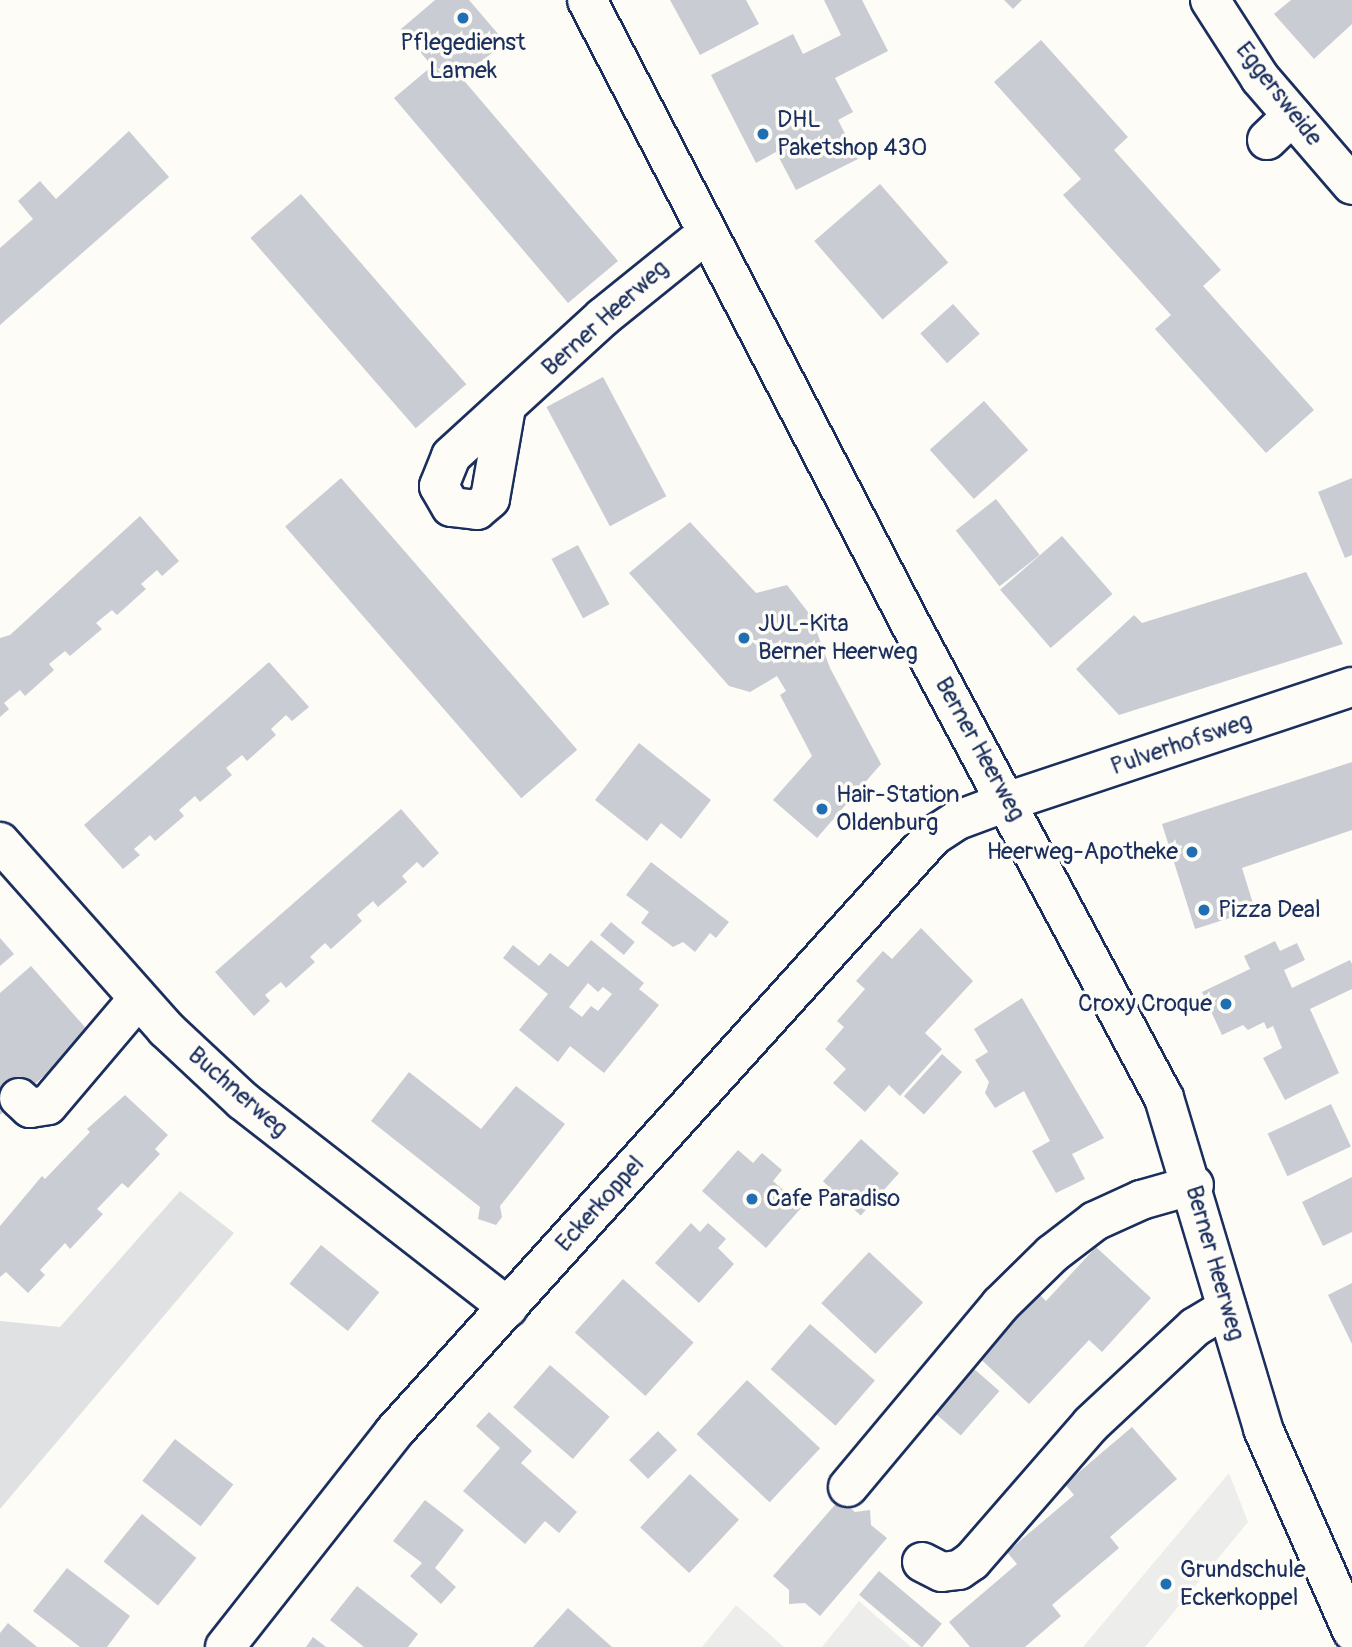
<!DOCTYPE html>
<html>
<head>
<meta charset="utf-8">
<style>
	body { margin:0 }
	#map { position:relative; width:1352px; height:1647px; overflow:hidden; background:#fdfcf7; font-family:Pangolin,sans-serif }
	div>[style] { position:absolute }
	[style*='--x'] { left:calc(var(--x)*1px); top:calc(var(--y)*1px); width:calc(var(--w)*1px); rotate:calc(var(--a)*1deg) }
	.built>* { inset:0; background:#edeeec }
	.green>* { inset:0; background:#e0e1e3 }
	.building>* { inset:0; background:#c9ccd3; transform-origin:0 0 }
	.roads { filter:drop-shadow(2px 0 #1b2f5e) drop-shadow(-2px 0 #1b2f5e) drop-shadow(0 2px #1b2f5e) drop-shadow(0 -2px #1b2f5e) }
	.minor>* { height:38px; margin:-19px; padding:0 19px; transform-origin:19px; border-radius:19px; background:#fdfcf7 }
	.dots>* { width:19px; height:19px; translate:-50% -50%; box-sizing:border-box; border:4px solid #fdfcf7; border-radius:50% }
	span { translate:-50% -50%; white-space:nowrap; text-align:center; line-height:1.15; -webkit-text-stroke:7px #fdfcf7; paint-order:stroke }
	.poi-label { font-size:24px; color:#1b2f5e }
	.left { translate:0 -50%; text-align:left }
	.right { translate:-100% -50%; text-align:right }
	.street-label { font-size:24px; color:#1b2f5e }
</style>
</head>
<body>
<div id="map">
	<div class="built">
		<div style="clip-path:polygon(1229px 1473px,1248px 1522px,1145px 1647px,1083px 1647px)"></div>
		<div style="clip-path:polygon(859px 1601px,911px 1647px,822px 1647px)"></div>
		<div style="clip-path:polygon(736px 1605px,784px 1647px,702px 1647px)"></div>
	</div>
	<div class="green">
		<div style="clip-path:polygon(180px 1191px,234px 1233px,0 1509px,0 1321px,60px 1327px)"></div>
	</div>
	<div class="building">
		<div style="clip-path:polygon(435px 0,469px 0,505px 42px,463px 77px,443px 56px,618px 261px,568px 303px,394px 98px,432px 66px,401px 29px)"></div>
		<div style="clip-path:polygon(670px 0,746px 0,759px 24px,700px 55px)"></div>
		<div style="clip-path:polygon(824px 0,862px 0,888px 51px,835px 78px,853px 112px,838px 120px,858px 159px,796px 190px,776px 152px,756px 163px,711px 75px,793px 34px,803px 54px,841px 35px)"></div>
		<div style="clip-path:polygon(1004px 0,1022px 0,1013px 9px)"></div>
		<div style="clip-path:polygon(1291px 0,1352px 0,1352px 24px,1314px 59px,1274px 14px)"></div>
		<div style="clip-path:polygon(1041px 40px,1128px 137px,1114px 150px,1221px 270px,1203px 286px,1314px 410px,1266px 453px,1155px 329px,1171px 315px,1063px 195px,1081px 179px,994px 82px)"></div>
		<div style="clip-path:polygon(129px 131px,169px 177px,0 325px,0 248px,33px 219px,18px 201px,40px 181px,56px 199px)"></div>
		<div style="left:880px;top:184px;width:104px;height:87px;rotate:49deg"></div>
		<div style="left:301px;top:194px;width:252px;height:67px;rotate:49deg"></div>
		<div style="left:953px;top:304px;width:40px;height:44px;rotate:48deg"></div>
		<div style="left:603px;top:377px;width:135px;height:64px;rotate:62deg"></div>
		<div style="left:984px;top:401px;width:66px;height:73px;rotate:48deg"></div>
		<div style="left:341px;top:478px;width:360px;height:74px;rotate:49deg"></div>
		<div style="clip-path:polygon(1352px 478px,1352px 555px,1345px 558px,1318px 492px)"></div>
		<div style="left:996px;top:499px;width:71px;height:51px;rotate:52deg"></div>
		<div style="clip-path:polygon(140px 516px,179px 561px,162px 576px,157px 570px,141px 584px,146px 589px,117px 615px,112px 610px,96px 623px,102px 629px,70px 656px,65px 651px,49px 664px,54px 670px,25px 696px,20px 690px,4px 703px,9px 709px,0 717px,0 638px,10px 635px)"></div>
		<div style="clip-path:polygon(690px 522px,756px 593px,787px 585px,811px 616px,830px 668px,881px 764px,817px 838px,773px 800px,812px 756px,780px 695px,786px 691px,777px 676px,750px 692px,729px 686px,629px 573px)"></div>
		<div style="left:1062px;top:536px;width:77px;height:82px;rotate:49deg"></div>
		<div style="left:578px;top:545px;width:67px;height:30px;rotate:62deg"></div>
		<div style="clip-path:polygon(1306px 572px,1343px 644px,1119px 715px,1076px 669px,1134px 615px,1142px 623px)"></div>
		<div style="clip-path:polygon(269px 662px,309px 707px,292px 721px,286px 715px,271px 729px,276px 735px,247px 761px,242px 755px,226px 768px,232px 775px,200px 802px,195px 796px,179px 810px,184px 816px,155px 841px,150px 835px,134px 849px,140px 855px,123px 869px,84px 825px)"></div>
		<div style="clip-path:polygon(639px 743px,711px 800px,681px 839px,661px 823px,647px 841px,595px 800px)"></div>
		<div style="clip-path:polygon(1352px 762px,1352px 830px,1242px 868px,1255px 910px,1195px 929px,1162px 824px)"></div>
		<div style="clip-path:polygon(401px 809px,439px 853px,423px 868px,417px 862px,402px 876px,407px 882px,378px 907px,373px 901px,357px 915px,362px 921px,331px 949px,325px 943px,310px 957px,315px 962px,286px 988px,281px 982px,265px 995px,270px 1001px,254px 1016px,215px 972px)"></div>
		<div style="clip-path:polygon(651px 862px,729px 922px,716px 938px,710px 933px,695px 952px,683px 942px,673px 947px,641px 923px,649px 912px,626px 895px)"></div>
		<div style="left:611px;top:922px;width:31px;height:17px;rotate:40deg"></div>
		<div style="clip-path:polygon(921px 928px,973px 981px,925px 1033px,942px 1049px,900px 1096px,889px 1085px,865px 1112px,833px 1083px,846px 1069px,825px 1049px,844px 1027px,837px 1021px,865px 989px,856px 981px,883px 951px,892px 959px)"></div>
		<div style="clip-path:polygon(0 938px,14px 954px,0 966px)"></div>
		<div style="clip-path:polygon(evenodd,591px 940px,644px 983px,639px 989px,659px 1005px,604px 1073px,570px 1046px,558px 1062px,519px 1030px,548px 994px,503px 958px,513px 945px,539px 966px,550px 953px,568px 967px,591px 940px,588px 983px,598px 992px,603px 987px,612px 994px,598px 1011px,591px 1006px,582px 1017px,569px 1007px,588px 983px)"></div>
		<div style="clip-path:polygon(1275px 941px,1280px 951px,1297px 943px,1305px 960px,1284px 970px,1292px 988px,1350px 960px,1352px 964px,1352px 989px,1310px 1009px,1339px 1073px,1285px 1100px,1263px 1058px,1282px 1048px,1273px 1026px,1267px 1029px,1264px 1022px,1248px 1030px,1243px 1025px,1222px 1035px,1202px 992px,1250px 969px,1244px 956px)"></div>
		<div style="clip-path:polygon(31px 966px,91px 1034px,0 1115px,0 993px)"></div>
		<div style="clip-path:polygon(1022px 998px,1104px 1138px,1072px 1154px,1085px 1179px,1056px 1193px,1032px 1151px,1050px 1141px,1024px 1091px,995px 1108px,985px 1093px,989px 1082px,975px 1060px,988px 1052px,974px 1029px)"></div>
		<div style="left:942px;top:1054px;width:27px;height:57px;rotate:42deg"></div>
		<div style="clip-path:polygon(409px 1072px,481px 1129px,516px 1086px,565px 1124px,500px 1206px,502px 1217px,496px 1225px,478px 1219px,480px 1207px,371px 1121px)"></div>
		<div style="clip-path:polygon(125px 1095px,168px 1135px,155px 1149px,160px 1154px,128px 1188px,122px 1183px,97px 1209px,103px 1214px,70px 1249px,65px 1243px,40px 1270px,45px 1275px,28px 1293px,6px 1272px,0 1277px,0 1226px,42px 1176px,45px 1179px,90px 1132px,87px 1129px)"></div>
		<div style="left:1331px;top:1104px;width:47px;height:70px;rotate:65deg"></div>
		<div style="left:861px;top:1139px;width:51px;height:57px;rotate:42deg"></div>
		<div style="clip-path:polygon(738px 1150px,753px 1163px,762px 1153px,782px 1170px,773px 1181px,802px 1207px,766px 1248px,702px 1191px)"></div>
		<div style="clip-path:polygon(1352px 1177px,1352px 1232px,1323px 1246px,1302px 1202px)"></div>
		<div style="clip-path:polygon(691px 1223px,700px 1232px,708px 1223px,726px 1239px,718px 1248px,734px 1264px,699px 1303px,655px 1263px)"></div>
		<div style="left:321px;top:1245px;width:75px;height:50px;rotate:39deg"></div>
		<div style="clip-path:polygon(1096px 1247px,1151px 1298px,1102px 1352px,1089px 1340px,1029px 1404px,974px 1353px,1033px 1288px,1046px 1301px)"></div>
		<div style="left:869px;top:1252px;width:74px;height:70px;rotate:43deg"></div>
		<div style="left:623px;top:1279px;width:95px;height:72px;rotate:42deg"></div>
		<div style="clip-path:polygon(1352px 1283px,1352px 1344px,1328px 1295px)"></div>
		<div style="left:810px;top:1324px;width:86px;height:60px;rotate:41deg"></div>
		<div style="left:550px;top:1365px;width:79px;height:56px;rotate:41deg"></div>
		<div style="left:973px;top:1368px;width:35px;height:59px;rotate:41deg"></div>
		<div style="left:747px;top:1380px;width:100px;height:74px;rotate:43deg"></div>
		<div style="clip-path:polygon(489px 1412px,532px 1451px,521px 1463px,577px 1512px,559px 1533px,545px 1521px,525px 1544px,463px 1491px,500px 1448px,476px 1426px)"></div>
		<div style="clip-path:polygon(1132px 1427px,1177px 1479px,1110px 1537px,1119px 1548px,1052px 1605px,1061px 1616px,1025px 1647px,970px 1647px,949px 1622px,1017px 1564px,1007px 1552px,1074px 1495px,1065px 1484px)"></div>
		<div style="left:658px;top:1431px;width:27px;height:41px;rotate:45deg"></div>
		<div style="left:175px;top:1439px;width:74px;height:53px;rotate:38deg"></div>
		<div style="left:690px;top:1474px;width:67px;height:73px;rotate:43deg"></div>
		<div style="clip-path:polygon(840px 1499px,855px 1512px,870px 1510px,871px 1525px,887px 1538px,820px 1616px,805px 1603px,789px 1604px,789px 1590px,773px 1576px)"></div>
		<div style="clip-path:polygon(425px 1500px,464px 1530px,435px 1568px,456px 1587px,441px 1604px,410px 1576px,422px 1563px,393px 1541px)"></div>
		<div style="left:142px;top:1514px;width:70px;height:61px;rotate:39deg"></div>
		<div style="clip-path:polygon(67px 1568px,130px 1616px,107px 1647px,80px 1647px,33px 1611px)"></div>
		<div style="left:879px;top:1571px;width:82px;height:31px;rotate:40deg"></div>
		<div style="clip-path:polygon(357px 1586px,418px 1634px,408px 1647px,364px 1647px,330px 1620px)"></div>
		<div style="clip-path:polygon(568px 1608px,612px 1647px,533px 1647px)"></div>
		<div style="clip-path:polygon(8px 1623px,37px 1647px,0 1647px,0 1633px)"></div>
		<div style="clip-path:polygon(313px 1637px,326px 1647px,306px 1647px)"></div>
	</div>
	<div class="roads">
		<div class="minor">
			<div style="--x:587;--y:0;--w:704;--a:62.6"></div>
			<div style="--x:911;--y:625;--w:536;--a:61.86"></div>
			<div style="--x:1164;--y:1098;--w:345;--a:73.3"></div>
			<div style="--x:1263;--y:1429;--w:221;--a:66.2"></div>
			<div style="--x:1210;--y:0;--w:93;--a:57.3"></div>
			<div style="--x:1260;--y:78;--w:141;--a:49.3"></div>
			<div style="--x:1267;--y:140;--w:35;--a:-44"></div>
			<div style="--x:506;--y:407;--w:93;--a:99.9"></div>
			<div style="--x:490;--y:499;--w:17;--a:140"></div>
			<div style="--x:477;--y:510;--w:26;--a:-173"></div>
			<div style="--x:451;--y:507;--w:24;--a:-120"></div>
			<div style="--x:439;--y:486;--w:32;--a:-68"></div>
			<div style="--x:451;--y:456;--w:206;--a:-42.4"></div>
			<div style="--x:603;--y:317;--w:134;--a:-38.9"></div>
			<div style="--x:0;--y:842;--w:250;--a:48.4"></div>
			<div style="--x:166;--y:1029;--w:105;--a:43.1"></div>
			<div style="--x:243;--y:1101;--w:336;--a:37.9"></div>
			<div style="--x:19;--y:1098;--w:15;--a:42"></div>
			<div style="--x:30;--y:1108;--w:18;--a:-9"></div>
			<div style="--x:48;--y:1105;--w:139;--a:-49.7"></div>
			<div style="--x:848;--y:1487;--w:237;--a:-50.1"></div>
			<div style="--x:1000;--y:1305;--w:73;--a:-44.4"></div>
			<div style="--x:1052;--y:1254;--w:54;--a:-37.5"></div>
			<div style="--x:1095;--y:1221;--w:51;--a:-24.5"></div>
			<div style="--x:1141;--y:1200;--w:55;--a:-15.8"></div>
			<div style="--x:922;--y:1562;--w:22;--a:27"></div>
			<div style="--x:942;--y:1572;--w:17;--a:-7"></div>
			<div style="--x:959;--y:1570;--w:16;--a:-35"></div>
			<div style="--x:972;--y:1561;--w:181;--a:-49"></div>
			<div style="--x:1091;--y:1424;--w:142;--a:-43"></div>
			<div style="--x:1195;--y:1327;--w:37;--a:-31"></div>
			<div style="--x:225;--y:1647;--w:273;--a:-51.8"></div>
			<div style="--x:394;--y:1432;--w:804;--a:-47.87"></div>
			<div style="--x:933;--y:836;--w:30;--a:-33"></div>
			<div style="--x:958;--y:820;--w:54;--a:-20.4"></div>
			<div style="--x:1009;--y:801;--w:361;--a:-18.4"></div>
		</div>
	</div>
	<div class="dots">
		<div style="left:463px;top:18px;background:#1f6fb2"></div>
		<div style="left:763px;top:134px;background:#1f6fb2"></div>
		<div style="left:744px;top:638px;background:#1f6fb2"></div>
		<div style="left:822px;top:809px;background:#1f6fb2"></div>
		<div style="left:1192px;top:852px;background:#1f6fb2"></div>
		<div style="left:1204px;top:910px;background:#1f6fb2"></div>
		<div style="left:1226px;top:1004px;background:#1f6fb2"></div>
		<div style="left:752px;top:1199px;background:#1f6fb2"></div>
		<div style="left:1166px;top:1584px;background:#1f6fb2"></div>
	</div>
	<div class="poi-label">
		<span style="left:463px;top:57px">Pflegedienst<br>Lamek</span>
		<span class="left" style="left:777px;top:134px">DHL<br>Paketshop 430</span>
		<span class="left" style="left:758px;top:638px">JUL-Kita<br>Berner Heerweg</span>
		<span class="left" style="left:836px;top:809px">Hair-Station<br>Oldenburg</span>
		<span class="right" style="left:1178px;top:852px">Heerweg-Apotheke</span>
		<span class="left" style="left:1218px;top:910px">Pizza Deal</span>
		<span class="right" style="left:1212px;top:1004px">Croxy Croque</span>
		<span class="left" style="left:766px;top:1199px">Cafe Paradiso</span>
		<span class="left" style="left:1180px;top:1584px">Grundschule<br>Eckerkoppel</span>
	</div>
	<div class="street-label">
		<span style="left:1279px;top:94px;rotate:52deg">Eggersweide</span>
		<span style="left:605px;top:318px;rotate:-42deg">Berner Heerweg</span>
		<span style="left:1181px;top:744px;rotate:-19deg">Pulverhofsweg</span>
		<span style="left:980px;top:749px;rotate:61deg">Berner Heerweg</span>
		<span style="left:238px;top:1092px;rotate:41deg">Buchnerweg</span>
		<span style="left:600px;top:1204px;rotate:-48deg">Eckerkoppel</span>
		<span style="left:1215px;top:1263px;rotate:74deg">Berner Heerweg</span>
	</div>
</div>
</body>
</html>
